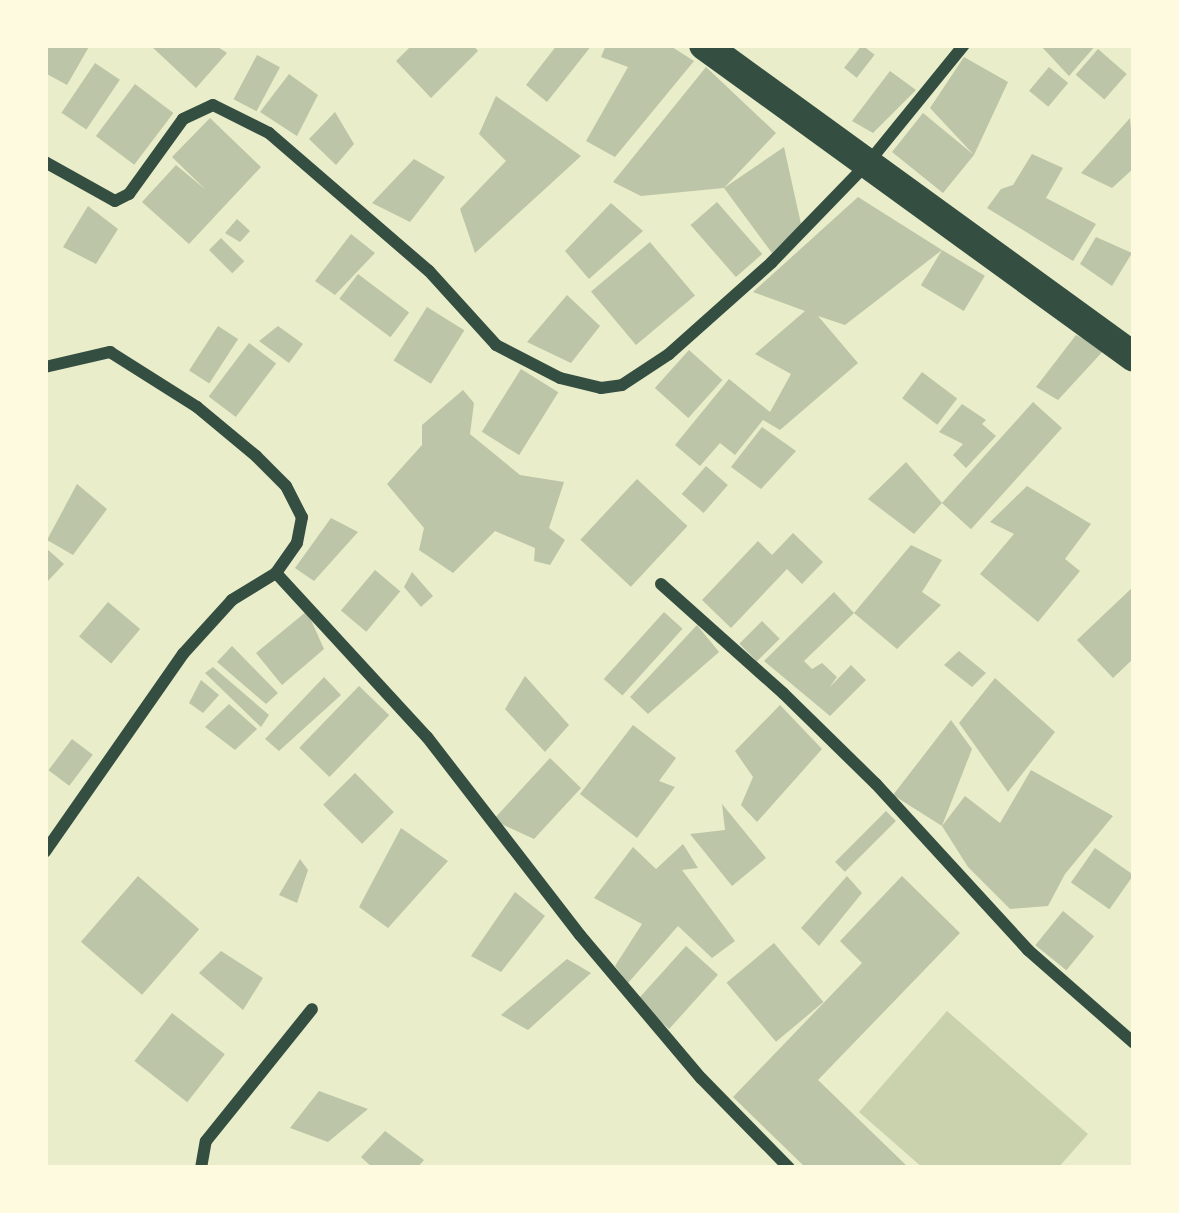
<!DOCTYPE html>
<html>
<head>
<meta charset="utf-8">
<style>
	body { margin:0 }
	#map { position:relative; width:1179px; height:1213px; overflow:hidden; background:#e9edc9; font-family:"PT Sans",sans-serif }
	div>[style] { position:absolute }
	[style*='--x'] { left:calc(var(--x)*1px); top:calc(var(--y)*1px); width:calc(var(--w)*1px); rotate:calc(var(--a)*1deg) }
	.green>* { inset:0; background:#cad2ad }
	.building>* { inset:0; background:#bcc5a7; transform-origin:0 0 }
	.minor>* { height:12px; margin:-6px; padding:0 6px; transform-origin:6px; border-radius:6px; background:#344e41 }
	.trunk>* { height:30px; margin:-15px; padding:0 15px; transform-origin:15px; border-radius:15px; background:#344e41 }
	span { translate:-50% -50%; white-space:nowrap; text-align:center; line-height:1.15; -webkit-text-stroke:9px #fefae0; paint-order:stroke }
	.frame { position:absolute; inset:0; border:48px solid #fefae0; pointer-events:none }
</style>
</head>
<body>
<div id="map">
	<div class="green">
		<div style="clip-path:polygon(947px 1011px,1088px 1134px,1058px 1168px,923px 1168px,859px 1112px)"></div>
	</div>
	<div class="building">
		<div style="clip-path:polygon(45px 45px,90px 45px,67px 85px,45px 73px)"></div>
		<div style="clip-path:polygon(150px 45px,215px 45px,227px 53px,196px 88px)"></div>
		<div style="clip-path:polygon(412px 45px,473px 45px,478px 51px,431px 98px,396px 61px)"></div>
		<div style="clip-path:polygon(557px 45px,592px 45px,547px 102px,526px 85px)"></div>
		<div style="clip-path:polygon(606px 45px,669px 45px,694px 61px,615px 157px,586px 141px,628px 67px,601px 57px)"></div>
		<div style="left:862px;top:45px;width:16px;height:29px;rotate:38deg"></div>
		<div style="clip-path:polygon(1040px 45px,1096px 45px,1069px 76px)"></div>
		<div style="left:1098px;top:49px;width:38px;height:34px;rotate:41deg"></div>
		<div style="left:257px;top:55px;width:26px;height:50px;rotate:28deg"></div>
		<div style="clip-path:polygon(964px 57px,1008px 82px,974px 155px,943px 193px,892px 152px,923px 113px,974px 155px,930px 108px)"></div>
		<div style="left:95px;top:63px;width:30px;height:60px;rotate:34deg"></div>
		<div style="clip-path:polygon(706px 67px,776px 133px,724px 188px,784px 147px,801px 224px,772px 253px,724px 188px,641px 196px,613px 182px)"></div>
		<div style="left:1049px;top:67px;width:25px;height:31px;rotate:40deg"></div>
		<div style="clip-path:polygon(890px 71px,916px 90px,873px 133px,852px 121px)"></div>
		<div style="clip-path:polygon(289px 74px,318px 95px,297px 136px,260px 112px)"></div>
		<div style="left:135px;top:84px;width:48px;height:65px;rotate:37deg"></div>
		<div style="clip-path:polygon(496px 96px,581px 156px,475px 253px,460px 209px,506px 161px,479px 134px)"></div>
		<div style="clip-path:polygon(335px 112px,354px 144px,336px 165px,309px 139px)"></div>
		<div style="clip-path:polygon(210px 118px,261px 167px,189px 244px,142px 202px,176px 165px,206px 190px,172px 157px)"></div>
		<div style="clip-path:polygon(1130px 118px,1134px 168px,1112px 188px,1081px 173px)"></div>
		<div style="clip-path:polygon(1032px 154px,1063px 168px,1046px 198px,1096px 224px,1073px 261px,987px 208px,1001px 189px,1013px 185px)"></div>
		<div style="clip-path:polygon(414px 159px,445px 177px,410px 222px,372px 203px)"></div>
		<div style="clip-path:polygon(858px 197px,942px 250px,845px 325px,818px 316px,858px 363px,780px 430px,763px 420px,735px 455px,720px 443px,700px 466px,675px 445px,729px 379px,770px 412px,791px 374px,755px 354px,805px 311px,753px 292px)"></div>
		<div style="left:717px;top:202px;width:69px;height:35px;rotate:49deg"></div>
		<div style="clip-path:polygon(611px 203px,643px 231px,589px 279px,565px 251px)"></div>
		<div style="clip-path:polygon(88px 206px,118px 229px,96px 264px,63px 247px)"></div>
		<div style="clip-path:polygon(237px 219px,250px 231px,240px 242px,225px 233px)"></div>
		<div style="clip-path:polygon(351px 234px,375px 253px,335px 295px,315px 281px)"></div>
		<div style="clip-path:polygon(1096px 237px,1132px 253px,1112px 286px,1080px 264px)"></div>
		<div style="left:221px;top:238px;width:33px;height:17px;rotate:45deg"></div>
		<div style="left:650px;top:242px;width:70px;height:77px;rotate:50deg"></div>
		<div style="left:942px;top:250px;width:50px;height:41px;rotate:31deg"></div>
		<div style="left:358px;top:274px;width:64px;height:31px;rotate:37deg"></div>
		<div style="clip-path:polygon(567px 295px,600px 326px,571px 363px,527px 342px)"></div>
		<div style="left:427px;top:307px;width:44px;height:63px;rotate:32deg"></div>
		<div style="left:218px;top:326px;width:24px;height:53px;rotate:33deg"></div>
		<div style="clip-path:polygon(278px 326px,303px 344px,289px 363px,259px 341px)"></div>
		<div style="clip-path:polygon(1076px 335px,1105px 349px,1058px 400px,1036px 387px)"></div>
		<div style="left:249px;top:343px;width:34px;height:67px;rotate:37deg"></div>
		<div style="left:689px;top:350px;width:45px;height:51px;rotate:42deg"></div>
		<div style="left:521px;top:369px;width:44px;height:74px;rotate:32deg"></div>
		<div style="left:922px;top:372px;width:44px;height:33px;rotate:37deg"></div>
		<div style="clip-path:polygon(463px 390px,474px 403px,470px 434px,520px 475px,564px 482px,549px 528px,565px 540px,550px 565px,534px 561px,535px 548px,495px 531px,453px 573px,419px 550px,424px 528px,387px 484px,422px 445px,422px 425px)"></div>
		<div style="left:1033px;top:402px;width:39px;height:136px;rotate:42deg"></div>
		<div style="clip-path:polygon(962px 404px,986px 420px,982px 424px,996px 436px,966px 468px,953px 455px,963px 444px,939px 432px)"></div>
		<div style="clip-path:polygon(762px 427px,796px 451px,761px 489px,731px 467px)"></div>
		<div style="clip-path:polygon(906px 462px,942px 503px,914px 534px,868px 499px)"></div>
		<div style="left:706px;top:466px;width:29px;height:37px;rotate:41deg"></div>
		<div style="left:637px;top:479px;width:69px;height:83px;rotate:43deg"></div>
		<div style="clip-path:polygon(77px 484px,107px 509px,73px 555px,47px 540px)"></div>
		<div style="clip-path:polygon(1027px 486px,1091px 524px,1065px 559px,1080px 571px,1038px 622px,980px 574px,1014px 534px,990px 522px)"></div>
		<div style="clip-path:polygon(331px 518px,358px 532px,314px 581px,295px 568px)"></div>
		<div style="clip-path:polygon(793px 533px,823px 562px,802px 584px,787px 569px,731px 628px,702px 600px,758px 541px,772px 555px)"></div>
		<div style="clip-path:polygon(911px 545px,942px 560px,922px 592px,941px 605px,897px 649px,854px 613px,804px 661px,812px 669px,822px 663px,837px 677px,829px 688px,851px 665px,866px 680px,830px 716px,764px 661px,834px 592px,854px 613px)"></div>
		<div style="clip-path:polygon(47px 549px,64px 564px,45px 584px,45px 551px)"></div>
		<div style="left:375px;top:570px;width:33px;height:53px;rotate:40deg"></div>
		<div style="clip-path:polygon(412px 572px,433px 596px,421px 607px,404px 587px)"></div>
		<div style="clip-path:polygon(1134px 586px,1134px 658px,1113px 678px,1077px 640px)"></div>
		<div style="left:108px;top:602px;width:42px;height:45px;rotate:40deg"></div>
		<div style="clip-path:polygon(307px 611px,324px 649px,282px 685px,256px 653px)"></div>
		<div style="left:664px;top:612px;width:25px;height:90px;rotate:42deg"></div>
		<div style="left:762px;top:621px;width:25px;height:32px;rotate:45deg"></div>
		<div style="clip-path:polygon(697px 625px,719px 652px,648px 714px,630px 697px)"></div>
		<div style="clip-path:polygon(232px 646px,278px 693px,266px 704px,217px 662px)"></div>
		<div style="clip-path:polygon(959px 651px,986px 673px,972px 687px,944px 665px)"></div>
		<div style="clip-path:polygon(213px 667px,269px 715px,261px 727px,205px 673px)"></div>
		<div style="clip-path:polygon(525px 676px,569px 725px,545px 752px,505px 709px)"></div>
		<div style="clip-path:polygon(324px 677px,341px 695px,279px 751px,265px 739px)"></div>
		<div style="clip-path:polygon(995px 678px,1055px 732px,1008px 792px,959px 723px)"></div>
		<div style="clip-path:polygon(201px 680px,219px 695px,203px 713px,189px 703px)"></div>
		<div style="left:359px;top:686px;width:42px;height:86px;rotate:44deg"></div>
		<div style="clip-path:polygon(229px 704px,257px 729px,235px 750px,205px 727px)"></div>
		<div style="clip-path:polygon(780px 705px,822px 749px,757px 822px,741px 805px,753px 777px,735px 751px)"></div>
		<div style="clip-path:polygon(951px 720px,972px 749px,942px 826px,965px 796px,1000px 823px,1031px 770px,1113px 816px,1065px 874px,1048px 906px,1010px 909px,968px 867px,942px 826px,893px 795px)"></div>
		<div style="clip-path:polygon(633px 725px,676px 758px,659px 781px,675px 787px,637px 838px,580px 794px)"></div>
		<div style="left:72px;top:739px;width:26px;height:39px;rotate:37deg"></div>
		<div style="clip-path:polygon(550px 758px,581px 788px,534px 839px,493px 820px)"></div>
		<div style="left:355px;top:773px;width:55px;height:45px;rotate:45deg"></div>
		<div style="clip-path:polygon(722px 804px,766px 858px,732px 886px,690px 834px,725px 830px)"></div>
		<div style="left:886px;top:811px;width:14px;height:72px;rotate:45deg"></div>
		<div style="clip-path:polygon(401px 828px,448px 861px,388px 928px,359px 907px)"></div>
		<div style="clip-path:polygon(683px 844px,698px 868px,682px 870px,735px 941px,712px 958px,678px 926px,628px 983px,615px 966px,642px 924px,594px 898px,633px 847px,656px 869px)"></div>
		<div style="left:1095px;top:848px;width:47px;height:42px;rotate:35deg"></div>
		<div style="clip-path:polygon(300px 859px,308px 870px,297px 903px,279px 895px)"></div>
		<div style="left:138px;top:876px;width:81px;height:87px;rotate:41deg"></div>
		<div style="clip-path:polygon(847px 876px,862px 893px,819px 946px,801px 928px)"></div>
		<div style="clip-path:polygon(902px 876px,960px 933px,818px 1080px,909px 1168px,806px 1168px,733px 1097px,862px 963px,840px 941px)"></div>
		<div style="clip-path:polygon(515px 892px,545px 916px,501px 972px,471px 956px)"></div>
		<div style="left:1063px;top:911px;width:40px;height:44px;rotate:39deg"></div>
		<div style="left:774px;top:943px;width:77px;height:62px;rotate:50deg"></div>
		<div style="left:686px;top:946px;width:43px;height:73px;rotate:42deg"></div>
		<div style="clip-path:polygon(221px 951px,263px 978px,243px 1010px,199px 973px)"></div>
		<div style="clip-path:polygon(567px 959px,591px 973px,528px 1030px,501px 1015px)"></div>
		<div style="left:172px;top:1013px;width:67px;height:61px;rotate:38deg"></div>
		<div style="clip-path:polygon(319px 1091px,368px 1109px,328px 1142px,290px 1128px)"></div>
		<div style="clip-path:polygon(385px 1131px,424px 1160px,417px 1168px,373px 1168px,361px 1157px)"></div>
	</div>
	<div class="minor">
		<div style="--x:45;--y:162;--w:80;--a:29.1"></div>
		<div style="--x:115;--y:201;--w:16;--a:-27"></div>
		<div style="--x:129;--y:194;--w:92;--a:-54.2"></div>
		<div style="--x:183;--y:119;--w:33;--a:-25"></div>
		<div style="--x:213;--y:105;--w:63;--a:26.6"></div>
		<div style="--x:269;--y:133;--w:211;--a:40.8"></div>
		<div style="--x:429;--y:271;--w:100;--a:47.8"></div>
		<div style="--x:496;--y:345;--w:72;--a:27.3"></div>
		<div style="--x:560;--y:378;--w:42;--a:13.7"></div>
		<div style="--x:601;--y:388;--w:21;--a:-8"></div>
		<div style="--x:622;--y:385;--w:56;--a:-33.4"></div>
		<div style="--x:669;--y:354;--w:137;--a:-41.7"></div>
		<div style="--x:771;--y:263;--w:139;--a:-45.9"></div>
		<div style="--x:868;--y:163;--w:152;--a:-50.9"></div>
		<div style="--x:45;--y:367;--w:67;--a:-13"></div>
		<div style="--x:110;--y:352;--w:103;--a:32.3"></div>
		<div style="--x:197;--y:407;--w:77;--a:39.7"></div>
		<div style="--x:256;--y:456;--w:42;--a:45"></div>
		<div style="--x:286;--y:486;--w:35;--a:63"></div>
		<div style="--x:302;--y:517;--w:26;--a:101"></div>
		<div style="--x:297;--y:543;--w:37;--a:125"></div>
		<div style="--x:276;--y:573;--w:52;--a:148.5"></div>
		<div style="--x:232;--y:600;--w:73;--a:132.2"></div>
		<div style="--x:183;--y:654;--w:241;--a:124.9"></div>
		<div style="--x:276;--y:573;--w:223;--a:47.4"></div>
		<div style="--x:427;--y:737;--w:250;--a:52.3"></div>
		<div style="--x:580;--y:935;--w:187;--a:49.8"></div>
		<div style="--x:701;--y:1078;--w:126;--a:45.6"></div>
		<div style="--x:661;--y:584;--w:164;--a:41.8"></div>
		<div style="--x:783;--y:693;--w:130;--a:44.4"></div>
		<div style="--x:876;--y:784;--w:225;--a:47.5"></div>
		<div style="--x:1028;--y:950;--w:141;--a:41.3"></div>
		<div style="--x:201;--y:1168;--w:27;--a:-80"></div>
		<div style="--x:206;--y:1141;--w:169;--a:-51.2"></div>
	</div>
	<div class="trunk">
		<div style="--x:704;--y:45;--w:531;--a:35.96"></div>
	</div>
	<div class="frame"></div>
</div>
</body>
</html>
